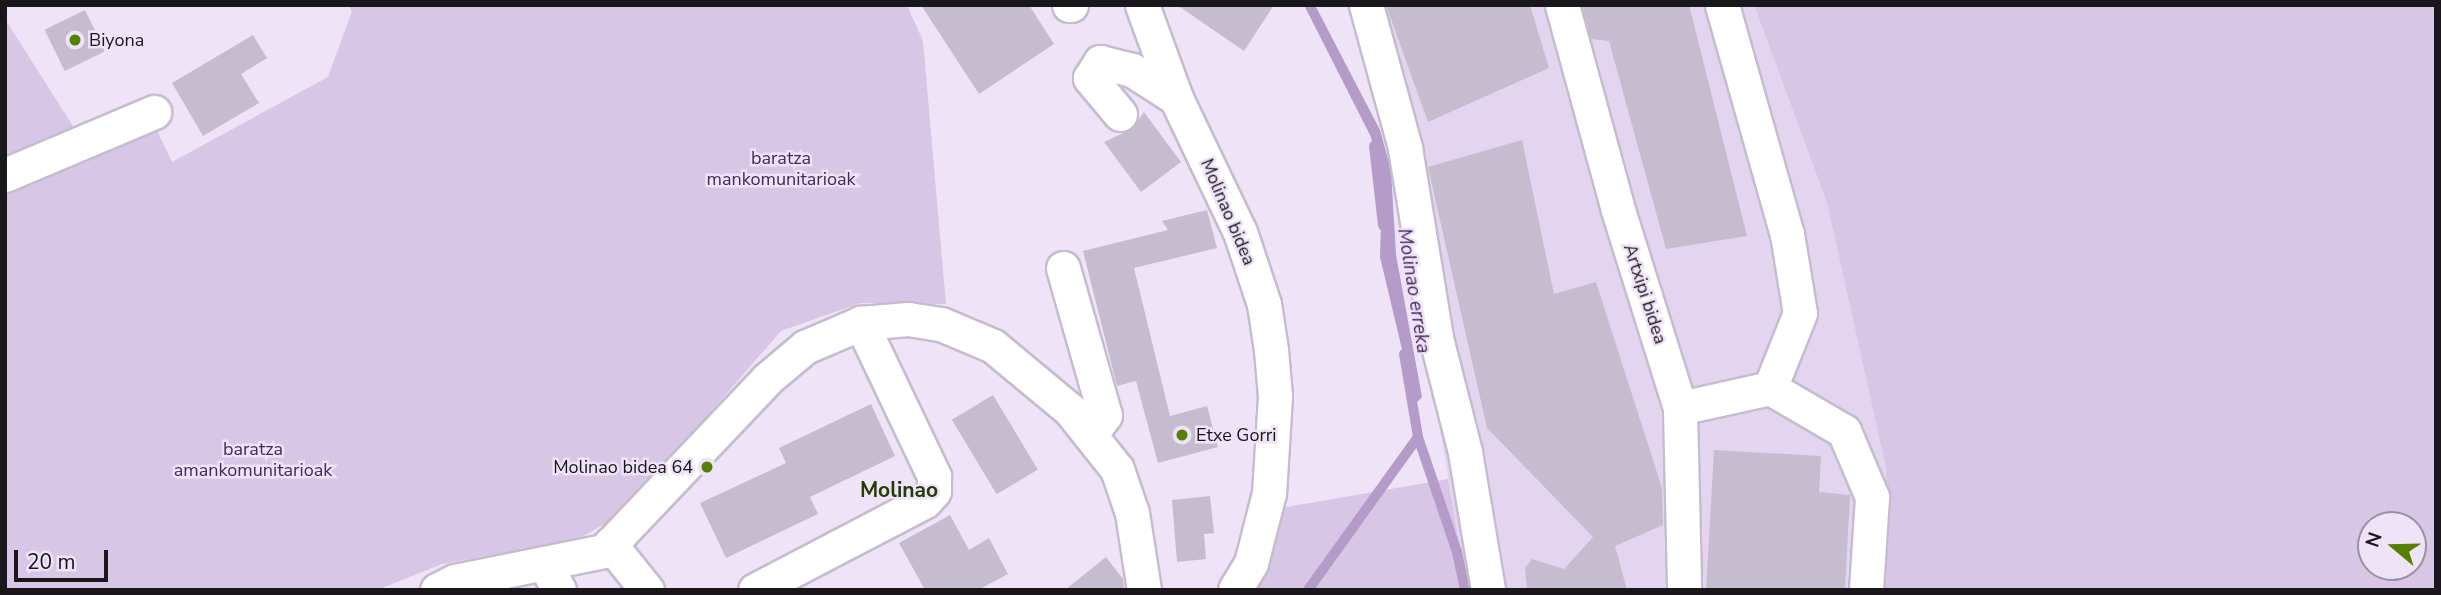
<!DOCTYPE html>
<html>
<head>
<meta charset="utf-8">
<style>
	body { margin:0 }
	#map { position:relative; width:2441px; height:595px; overflow:hidden; background:#eee3f7; font-family:"Nunito Sans",sans-serif }
	div>[style] { position:absolute }
	[style*='--x'] { left:calc(var(--x)*1px); top:calc(var(--y)*1px); width:calc(var(--w)*1px); rotate:calc(var(--a)*1deg) }
	.built>* { inset:0; background:#e3d5f0 }
	.green>* { inset:0; background:#d8c6e7 }
	.water>* { inset:0; background:#b49bc8 }
	.stream>* { height:10px; margin:-5px; padding:0 5px; transform-origin:5px; border-radius:5px; background:#b49bc8 }
	.building>* { inset:0; background:#c6bccf; transform-origin:0 0 }
	.roads { filter:drop-shadow(2px 0 #c6bccf) drop-shadow(-2px 0 #c6bccf) drop-shadow(0 2px #c6bccf) drop-shadow(0 -2px #c6bccf) }
	.minor>* { height:33px; margin:-16.5px; padding:0 16.5px; transform-origin:16.5px; border-radius:16.5px; background:#fff }
	.dots>* { width:19px; height:19px; translate:-50% -50%; box-sizing:border-box; border:4px solid #eee3f7; border-radius:50% }
	span { translate:-50% -50%; white-space:nowrap; text-align:center; line-height:1.15; -webkit-text-stroke:5px #eee3f7; paint-order:stroke }
	.poi-label { font-size:18px; color:#19161c }
	.left { translate:0 -50%; text-align:left }
	.right { translate:-100% -50%; text-align:right }
	.park-label { font-size:18px; color:#48275f }
	.street-label { font-size:18px; color:#19161c }
	.water-label { font-size:19px; color:#45245c; font-style:italic }
	.quarter-label { font-size:21px; color:#263a05; font-weight:700 }
	.frame { position:absolute; inset:0; border:7px solid #19161c; pointer-events:none }
	.north { position:absolute; left:2357px; top:511px; width:70px; height:70px; box-sizing:border-box; background:#eee3f7; border:2px solid #99919f; border-radius:50%; rotate:289deg; font-size:19px; font-weight:700; line-height:28px; text-align:center; color:#19161c }
	.north::after { content:''; display:block; margin:auto; width:24px; height:32px; background:#568003; clip-path:polygon(50% 0,100% 100%,50% 72%,0 100%) }
	.scale { position:absolute; left:14px; top:550px; width:94px; height:32px; box-sizing:border-box; border:4px solid #19161c; border-top:0; padding-left:9px; font-size:21px; line-height:24px; white-space:nowrap; color:#19161c; -webkit-text-stroke:5px #eee3f7; paint-order:stroke }
</style>
</head>
<body>
<div id="map">
	<div class="built">
		<div style="clip-path:polygon(1348px 5px,1754px 5px,1827px 203px,1886px 468px,1878px 590px,1467px 590px,1393px 149px)"></div>
	</div>
	<div class="green">
		<div style="clip-path:polygon(348px 5px,907px 5px,923px 41px,946px 304px,860px 303px,781px 331px,669px 460px,606px 523px,575px 541px,442px 564px,377px 590px,5px 590px,5px 19px,78px 134px,153px 122px,172px 162px,328px 77px,352px 11px)"></div>
		<div style="clip-path:polygon(evenodd,1754px 5px,2436px 5px,2436px 590px,1878px 590px,1886px 468px,1827px 203px,1754px 5px,2371px 525px,2413px 525px,2413px 567px,2371px 567px,2371px 525px)"></div>
		<div style="clip-path:polygon(1448px 479px,1467px 590px,1253px 590px,1275px 509px)"></div>
	</div>
	<div class="water">
		<div style="clip-path:polygon(1304px 5px,1315px 5px,1380px 130px,1391px 170px,1396px 255px,1422px 397px,1415px 404px,1380px 257px,1382px 190px,1371px 137px)"></div>
	</div>
	<div class="stream">
		<div style="--x:1374;--y:146;--w:80;--a:83.5"></div>
		<div style="--x:1404;--y:354;--w:84;--a:80.4"></div>
		<div style="--x:1418;--y:437;--w:121;--a:71.3"></div>
		<div style="--x:1457;--y:552;--w:39;--a:78"></div>
		<div style="--x:1308;--y:590;--w:188;--a:-54.3"></div>
	</div>
	<div class="building">
		<div style="clip-path:polygon(921px 5px,1029px 5px,1054px 44px,979px 94px)"></div>
		<div style="clip-path:polygon(1177px 5px,1274px 5px,1244px 51px)"></div>
		<div style="clip-path:polygon(1386px 5px,1530px 5px,1549px 68px,1428px 122px)"></div>
		<div style="clip-path:polygon(1582px 5px,1689px 5px,1747px 236px,1666px 249px,1609px 41px,1591px 39px)"></div>
		<div style="left:85px;top:10px;width:46px;height:45px;rotate:64deg"></div>
		<div style="clip-path:polygon(253px 35px,267px 58px,241px 74px,259px 103px,203px 136px,172px 83px)"></div>
		<div style="clip-path:polygon(1144px 112px,1181px 162px,1141px 192px,1104px 142px,1132px 129px)"></div>
		<div style="clip-path:polygon(1522px 140px,1554px 294px,1596px 282px,1662px 488px,1663px 525px,1615px 546px,1627px 590px,1527px 590px,1525px 568px,1532px 559px,1564px 569px,1593px 537px,1487px 428px,1428px 167px)"></div>
		<div style="clip-path:polygon(1207px 210px,1217px 248px,1134px 268px,1170px 416px,1207px 406px,1218px 447px,1158px 463px,1136px 381px,1117px 386px,1083px 251px,1168px 230px,1162px 221px)"></div>
		<div style="left:993px;top:395px;width:87px;height:48px;rotate:59deg"></div>
		<div style="clip-path:polygon(871px 404px,895px 456px,810px 497px,818px 514px,726px 558px,700px 503px,786px 463px,779px 448px)"></div>
		<div style="clip-path:polygon(1714px 450px,1821px 456px,1819px 492px,1850px 495px,1845px 590px,1706px 590px)"></div>
		<div style="clip-path:polygon(1210px 496px,1214px 533px,1204px 534px,1206px 559px,1177px 562px,1172px 500px)"></div>
		<div style="clip-path:polygon(950px 515px,969px 550px,989px 538px,1008px 574px,978px 590px,925px 590px,899px 543px)"></div>
		<div style="clip-path:polygon(1106px 557px,1123px 579px,1124px 590px,1065px 590px)"></div>
	</div>
	<div class="roads">
		<div class="minor">
			<div style="--x:1069;--y:5;--w:2;--a:0"></div>
			<div style="--x:1142;--y:5;--w:99;--a:69.9"></div>
			<div style="--x:1176;--y:98;--w:148;--a:64.5"></div>
			<div style="--x:1240;--y:232;--w:76;--a:71.6"></div>
			<div style="--x:1264;--y:304;--w:47;--a:81.3"></div>
			<div style="--x:1271;--y:350;--w:46;--a:85"></div>
			<div style="--x:1275;--y:396;--w:97;--a:93.5"></div>
			<div style="--x:1269;--y:493;--w:72;--a:104.4"></div>
			<div style="--x:1251;--y:563;--w:31;--a:121"></div>
			<div style="--x:1366;--y:5;--w:148;--a:74.7"></div>
			<div style="--x:1405;--y:148;--w:193;--a:80.7"></div>
			<div style="--x:1436;--y:338;--w:118;--a:75.7"></div>
			<div style="--x:1465;--y:452;--w:140;--a:80.5"></div>
			<div style="--x:1562;--y:5;--w:213;--a:74.7"></div>
			<div style="--x:1618;--y:210;--w:207;--a:72.6"></div>
			<div style="--x:1680;--y:408;--w:182;--a:88.7"></div>
			<div style="--x:1722;--y:5;--w:238;--a:74.2"></div>
			<div style="--x:1787;--y:234;--w:80;--a:80.7"></div>
			<div style="--x:1800;--y:313;--w:81;--a:111.8"></div>
			<div style="--x:1120;--y:114;--w:47;--a:-129.8"></div>
			<div style="--x:1090;--y:78;--w:19;--a:-58"></div>
			<div style="--x:1100;--y:62;--w:33;--a:14"></div>
			<div style="--x:1132;--y:70;--w:52;--a:32.5"></div>
			<div style="--x:5;--y:175;--w:162;--a:-22.9"></div>
			<div style="--x:1063;--y:268;--w:153;--a:74.1"></div>
			<div style="--x:1105;--y:415;--w:25;--a:127"></div>
			<div style="--x:1680;--y:408;--w:92;--a:-12.5"></div>
			<div style="--x:1770;--y:388;--w:86;--a:30.2"></div>
			<div style="--x:1844;--y:431;--w:72;--a:67"></div>
			<div style="--x:1872;--y:497;--w:93;--a:93.7"></div>
			<div style="--x:610;--y:544;--w:59;--a:51.2"></div>
			<div style="--x:544;--y:563;--w:31;--a:61"></div>
			<div style="--x:437;--y:590;--w:20;--a:-27"></div>
			<div style="--x:455;--y:581;--w:152;--a:-11.4"></div>
			<div style="--x:604;--y:551;--w:237;--a:-46.5"></div>
			<div style="--x:767;--y:379;--w:50;--a:-40.1"></div>
			<div style="--x:805;--y:347;--w:61;--a:-23.2"></div>
			<div style="--x:861;--y:323;--w:47;--a:-4.9"></div>
			<div style="--x:908;--y:319;--w:33;--a:9"></div>
			<div style="--x:941;--y:324;--w:56;--a:22.9"></div>
			<div style="--x:993;--y:346;--w:100;--a:39.7"></div>
			<div style="--x:1070;--y:410;--w:75;--a:51.5"></div>
			<div style="--x:1117;--y:469;--w:46;--a:71.2"></div>
			<div style="--x:1132;--y:513;--w:78;--a:81.1"></div>
			<div style="--x:755;--y:590;--w:192;--a:-27.6"></div>
			<div style="--x:925;--y:501;--w:13;--a:-48"></div>
			<div style="--x:934;--y:491;--w:15;--a:-90"></div>
			<div style="--x:934;--y:476;--w:170;--a:-115.5"></div>
		</div>
	</div>
	<div class="dots">
		<div style="left:75px;top:40px;background:#568003"></div>
		<div style="left:1182px;top:435px;background:#568003"></div>
		<div style="left:707px;top:467px;background:#568003"></div>
	</div>
	<div class="poi-label">
		<span class="left" style="left:89px;top:40px">Biyona</span>
		<span class="left" style="left:1196px;top:435px">Etxe Gorri</span>
		<span class="right" style="left:693px;top:467px">Molinao bidea 64</span>
	</div>
	<div class="park-label">
		<span style="left:781px;top:169px">baratza<br>mankomunitarioak</span>
		<span style="left:253px;top:460px">baratza<br>amankomunitarioak</span>
	</div>
	<div class="street-label">
		<span style="left:1228px;top:212px;rotate:67deg">Molinao bidea</span>
		<span style="left:1645px;top:294px;rotate:72deg">Artxipi bidea</span>
	</div>
	<div class="water-label">
		<span style="left:1413px;top:291px;rotate:81deg">Molinao erreka</span>
	</div>
	<div class="quarter-label">
		<span style="left:899px;top:490px">Molinao</span>
	</div>
	<div class="frame"></div>
	<div class="north">N</div>
	<div class="scale">20 m</div>
</div>
</body>
</html>
